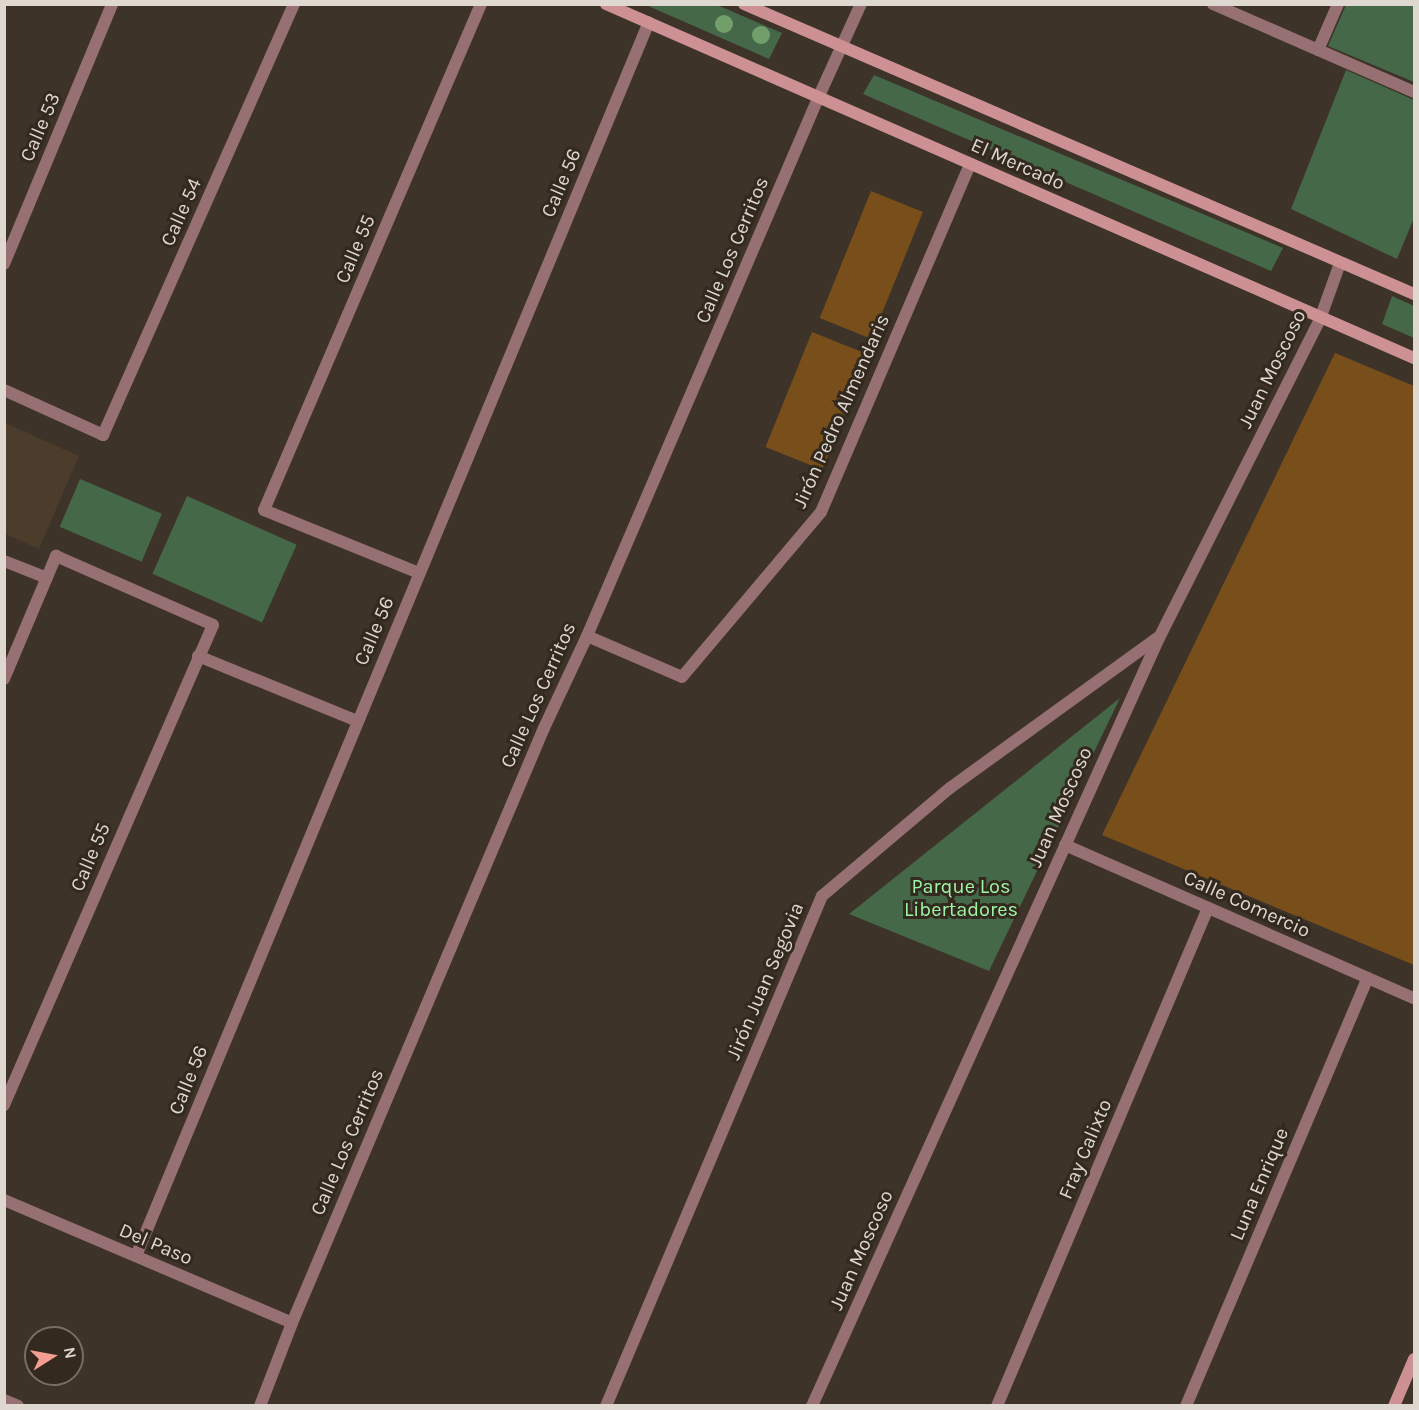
<!DOCTYPE html>
<html>
<head>
<meta charset="utf-8">
<style>
	body { margin:0 }
	#map { position:relative; width:1419px; height:1410px; overflow:hidden; background:#3d3328; font-family:Karla,sans-serif }
	div>[style] { position:absolute }
	[style*='--x'] { left:calc(var(--x)*1px); top:calc(var(--y)*1px); width:calc(var(--w)*1px); rotate:calc(var(--a)*1deg) }
	.built>* { inset:0; background:#4b3c2c }
	.green>* { inset:0; background:#456848; transform-origin:0 0 }
	.building>* { inset:0; background:#784f1a; transform-origin:0 0 }
	.minor>* { height:12px; margin:-6px; padding:0 6px; transform-origin:6px; border-radius:6px; background:#967072 }
	.secondary>* { height:12px; margin:-6px; padding:0 6px; transform-origin:6px; border-radius:6px; background:#cd9194 }
	.trees>* { width:18px; height:18px; margin:-9px; border-radius:50%; background:#729e6c }
	span { translate:-50% -50%; white-space:nowrap; text-align:center; line-height:1.15; -webkit-text-stroke:6px #33291e; paint-order:stroke }
	.street-label { font-size:20px; color:#ded8d1 }
	.park-label { font-size:20px; color:#9df5a4 }
	.frame { position:absolute; inset:0; border:6px solid #ded8d1; pointer-events:none }
	.north { position:absolute; left:24px; top:1326px; width:60px; height:60px; box-sizing:border-box; background:#33291e; border:2px solid #776f66; border-radius:50%; rotate:79deg; font-size:16px; font-weight:700; line-height:24px; text-align:center; color:#ded8d1 }
	.north::after { content:''; display:block; margin:auto; width:21px; height:27px; background:#f59c93; clip-path:polygon(50% 0,100% 100%,50% 72%,0 100%) }
</style>
</head>
<body>
<div id="map">
	<div class="built">
		<div style="clip-path:polygon(5px 423px,79px 456px,39px 549px,5px 534px)"></div>
	</div>
	<div class="green">
		<div style="clip-path:polygon(646px 5px,717px 5px,782px 33px,769px 59px)"></div>
		<div style="clip-path:polygon(1346px 5px,1414px 5px,1414px 82px,1328px 46px)"></div>
		<div style="clip-path:polygon(1346px 70px,1414px 100px,1414px 218px,1397px 259px,1291px 209px)"></div>
		<div style="clip-path:polygon(874px 75px,1283px 248px,1271px 271px,863px 94px)"></div>
		<div style="clip-path:polygon(1392px 296px,1414px 306px,1414px 338px,1382px 324px)"></div>
		<div style="left:80px;top:479px;width:89px;height:52px;rotate:23deg"></div>
		<div style="left:187px;top:496px;width:120px;height:85px;rotate:24deg"></div>
		<div style="clip-path:polygon(1120px 698px,989px 971px,849px 914px)"></div>
	</div>
	<div class="building">
		<div style="left:871px;top:191px;width:56px;height:137px;rotate:22deg"></div>
		<div style="left:812px;top:332px;width:61px;height:124px;rotate:22deg"></div>
		<div style="clip-path:polygon(1335px 353px,1414px 386px,1414px 965px,1102px 835px)"></div>
	</div>
	<div class="minor">
		<div style="--x:1213;--y:4;--w:219;--a:23.6"></div>
		<div style="--x:1318;--y:50;--w:50;--a:-66.5"></div>
		<div style="--x:4;--y:264;--w:282;--a:-67.4"></div>
		<div style="--x:4;--y:390;--w:109;--a:24.4"></div>
		<div style="--x:103;--y:435;--w:471;--a:-66.1"></div>
		<div style="--x:4;--y:561;--w:46;--a:21.6"></div>
		<div style="--x:419;--y:573;--w:167;--a:-157.9"></div>
		<div style="--x:264;--y:510;--w:551;--a:-66.79"></div>
		<div style="--x:587;--y:636;--w:103;--a:23.3"></div>
		<div style="--x:682;--y:677;--w:216;--a:-49.9"></div>
		<div style="--x:821;--y:512;--w:379;--a:-66.8"></div>
		<div style="--x:198;--y:656;--w:172;--a:22.2"></div>
		<div style="--x:4;--y:679;--w:134;--a:-67.1"></div>
		<div style="--x:56;--y:556;--w:171;--a:23.7"></div>
		<div style="--x:213;--y:625;--w:524;--a:113.53"></div>
		<div style="--x:1065;--y:845;--w:381;--a:23.7"></div>
		<div style="--x:4;--y:1200;--w:313;--a:23.1"></div>
		<div style="--x:136;--y:1256;--w:1336;--a:-67.43"></div>
		<div style="--x:4;--y:1400;--w:15;--a:23"></div>
		<div style="--x:260;--y:1406;--w:89;--a:-68.9"></div>
		<div style="--x:292;--y:1323;--w:646;--a:-67.05"></div>
		<div style="--x:544;--y:728;--w:102;--a:-64.9"></div>
		<div style="--x:587;--y:636;--w:588;--a:-66.75"></div>
		<div style="--x:819;--y:96;--w:101;--a:-65.5"></div>
		<div style="--x:606;--y:1406;--w:554;--a:-67.05"></div>
		<div style="--x:822;--y:896;--w:167;--a:-40.2"></div>
		<div style="--x:950;--y:788;--w:256;--a:-35.9"></div>
		<div style="--x:812;--y:1406;--w:843;--a:-65.69"></div>
		<div style="--x:1159;--y:638;--w:357;--a:-63.2"></div>
		<div style="--x:1320;--y:319;--w:59;--a:-70.3"></div>
		<div style="--x:997;--y:1406;--w:541;--a:-67.04"></div>
		<div style="--x:1186;--y:1406;--w:465;--a:-67"></div>
	</div>
	<div class="secondary">
		<div style="--x:606;--y:4;--w:882;--a:23.66"></div>
		<div style="--x:744;--y:4;--w:730;--a:23.4"></div>
		<div style="--x:1394;--y:1406;--w:51;--a:-66.9"></div>
	</div>
	<div class="trees">
		<div style="left:724px;top:24px"></div>
		<div style="left:761px;top:35px"></div>
	</div>
	<div class="street-label">
		<span style="left:40px;top:127px;rotate:-67deg">Calle 53</span>
		<span style="left:1018px;top:164px;rotate:24deg">El Mercado</span>
		<span style="left:561px;top:183px;rotate:-67deg">Calle 56</span>
		<span style="left:181px;top:212px;rotate:-66deg">Calle 54</span>
		<span style="left:355px;top:249px;rotate:-67deg">Calle 55</span>
		<span style="left:732px;top:250px;rotate:-67deg">Calle Los Cerritos</span>
		<span style="left:1272px;top:369px;rotate:-64deg">Juan Moscoso</span>
		<span style="left:841px;top:411px;rotate:-66deg">Jirón Pedro Almendaris</span>
		<span style="left:374px;top:631px;rotate:-67deg">Calle 56</span>
		<span style="left:538px;top:695px;rotate:-66deg">Calle Los Cerritos</span>
		<span style="left:1060px;top:807px;rotate:-66deg">Juan Moscoso</span>
		<span style="left:90px;top:857px;rotate:-67deg">Calle 55</span>
		<span style="left:1247px;top:904px;rotate:24deg">Calle Comercio</span>
		<span style="left:765px;top:981px;rotate:-67deg">Jirón Juan Segovia</span>
		<span style="left:188px;top:1080px;rotate:-68deg">Calle 56</span>
		<span style="left:347px;top:1142px;rotate:-67deg">Calle Los Cerritos</span>
		<span style="left:1085px;top:1149px;rotate:-67deg">Fray Calixto</span>
		<span style="left:1259px;top:1184px;rotate:-67deg">Luna Enrique</span>
		<span style="left:156px;top:1244px;rotate:23deg">Del Paso</span>
		<span style="left:861px;top:1250px;rotate:-66deg">Juan Moscoso</span>
	</div>
	<div class="park-label">
		<span style="left:961px;top:898px">Parque Los<br>Libertadores</span>
	</div>
	<div class="frame"></div>
	<div class="north">N</div>
</div>
</body>
</html>
